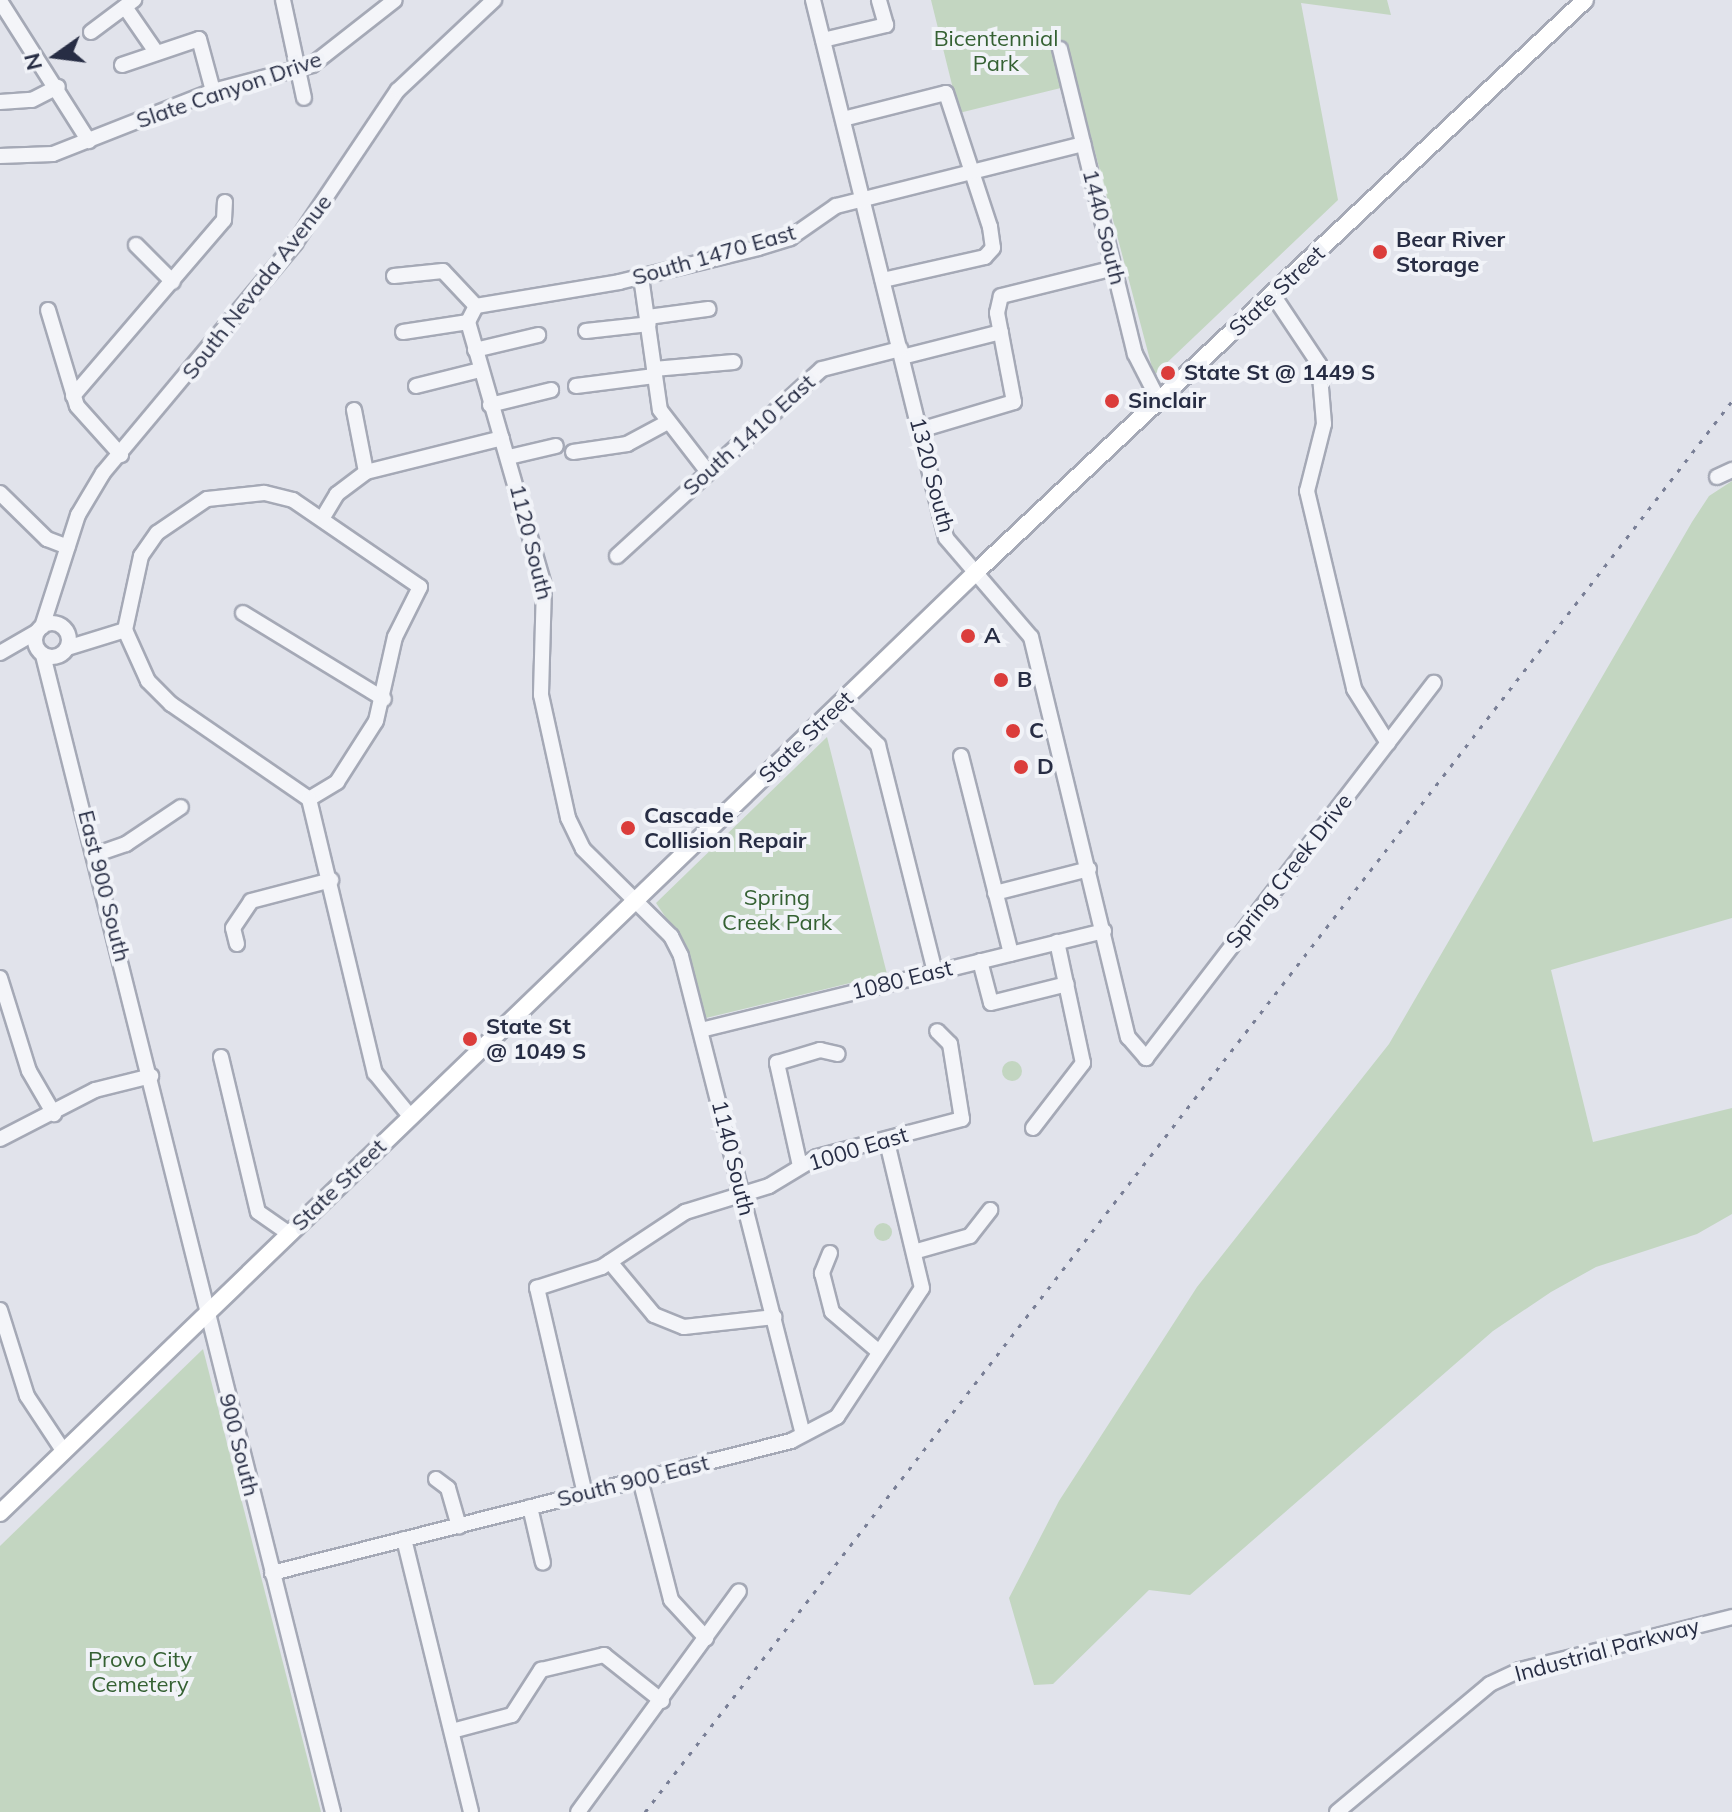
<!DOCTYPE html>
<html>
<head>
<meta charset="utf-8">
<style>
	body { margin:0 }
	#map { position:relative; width:1732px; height:1812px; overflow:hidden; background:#e1e3eb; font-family:Mulish,sans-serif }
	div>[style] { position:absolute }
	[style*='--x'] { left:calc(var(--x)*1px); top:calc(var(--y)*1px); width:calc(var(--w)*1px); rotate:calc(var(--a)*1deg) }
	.green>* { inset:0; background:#c3d6c1 }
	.round { border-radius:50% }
	.roads { filter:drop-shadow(2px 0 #a5a9b6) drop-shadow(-2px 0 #a5a9b6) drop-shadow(0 2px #a5a9b6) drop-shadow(0 -2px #a5a9b6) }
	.minor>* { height:14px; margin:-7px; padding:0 7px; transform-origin:7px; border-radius:7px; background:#f4f5f9 }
	.minor>.ring { margin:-7px; padding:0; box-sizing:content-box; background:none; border:14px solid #f4f5f9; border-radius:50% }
	.major>* { height:16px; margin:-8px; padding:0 8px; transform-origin:8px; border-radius:8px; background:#fff }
	.rail>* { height:3px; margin-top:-1.5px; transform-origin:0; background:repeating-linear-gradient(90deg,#797f96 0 4px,transparent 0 12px) }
	.dots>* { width:22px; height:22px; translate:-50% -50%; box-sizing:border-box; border:4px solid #f1f3f8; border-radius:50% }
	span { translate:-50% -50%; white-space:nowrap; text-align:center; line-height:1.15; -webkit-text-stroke:8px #f1f3f8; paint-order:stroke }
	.park-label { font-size:22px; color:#356133 }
	.street-label { font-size:22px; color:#272d44 }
	.poi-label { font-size:22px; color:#272d44; font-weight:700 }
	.left { translate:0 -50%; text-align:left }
	.north { position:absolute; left:16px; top:16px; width:80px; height:80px; -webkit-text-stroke:6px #f1f3f8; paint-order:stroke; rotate:256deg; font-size:22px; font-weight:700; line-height:32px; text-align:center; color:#272d44 }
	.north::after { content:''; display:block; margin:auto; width:28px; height:36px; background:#272d44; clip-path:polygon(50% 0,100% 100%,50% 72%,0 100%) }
</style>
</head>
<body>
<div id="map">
	<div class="green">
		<div style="clip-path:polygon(931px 0,1387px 0,1391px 15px,1301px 3px,1338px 200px,1154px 375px,1077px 84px,959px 113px)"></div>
		<div style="clip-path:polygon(1732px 481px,1732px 918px,1551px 970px,1593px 1142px,1732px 1108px,1732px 1214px,1697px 1234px,1596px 1267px,1551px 1292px,1493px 1331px,1190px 1595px,1149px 1590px,1053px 1684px,1034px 1685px,1009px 1598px,1059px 1501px,1197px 1287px,1389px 1044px,1692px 522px,1709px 496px)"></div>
		<div style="clip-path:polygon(827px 737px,887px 974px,706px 1018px,683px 943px,656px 903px)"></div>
		<div class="round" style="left:1002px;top:1061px;width:20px;height:20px"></div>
		<div class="round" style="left:874px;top:1223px;width:18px;height:18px"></div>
		<div style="clip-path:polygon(203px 1349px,321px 1812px,0 1812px,0 1546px)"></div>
	</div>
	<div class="roads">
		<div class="minor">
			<div style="--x:283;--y:0;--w:100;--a:77.9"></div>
			<div style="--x:813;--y:0;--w:554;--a:76.11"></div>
			<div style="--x:946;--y:538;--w:130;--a:49.4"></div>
			<div style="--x:1031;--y:637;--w:412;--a:76.4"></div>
			<div style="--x:1128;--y:1037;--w:28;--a:49"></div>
			<div style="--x:1146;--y:1058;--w:473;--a:-52.5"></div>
			<div style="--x:0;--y:1;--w:166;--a:57.6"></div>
			<div style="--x:125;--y:7;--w:55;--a:55.4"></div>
			<div style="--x:91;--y:32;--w:54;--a:-36.7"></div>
			<div style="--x:823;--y:40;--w:65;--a:-13.4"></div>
			<div style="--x:886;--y:25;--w:26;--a:-106"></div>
			<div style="--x:1060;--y:49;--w:314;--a:76.2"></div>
			<div style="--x:1135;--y:354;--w:53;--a:62.9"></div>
			<div style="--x:122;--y:65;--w:81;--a:-18.7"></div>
			<div style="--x:199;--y:39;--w:54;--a:74.9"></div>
			<div style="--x:0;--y:102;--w:32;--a:-4"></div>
			<div style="--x:32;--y:100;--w:29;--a:-27"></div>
			<div style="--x:843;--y:119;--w:106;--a:-14.2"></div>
			<div style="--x:946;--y:93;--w:141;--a:71.8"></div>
			<div style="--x:990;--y:227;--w:21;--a:82"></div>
			<div style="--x:993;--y:248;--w:12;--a:132"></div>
			<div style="--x:985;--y:257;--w:105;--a:167.3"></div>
			<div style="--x:0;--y:156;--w:53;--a:-2.2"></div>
			<div style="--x:53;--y:154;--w:172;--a:-21.5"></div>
			<div style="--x:213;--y:91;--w:102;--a:-14.7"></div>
			<div style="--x:312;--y:65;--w:105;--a:-38.1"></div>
			<div style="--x:136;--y:245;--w:52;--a:45"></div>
			<div style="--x:394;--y:276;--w:49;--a:-5.8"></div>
			<div style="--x:443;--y:271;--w:48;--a:46.7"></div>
			<div style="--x:641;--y:277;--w:134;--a:81.9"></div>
			<div style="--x:660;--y:410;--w:78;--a:52.3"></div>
			<div style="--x:1273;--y:295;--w:83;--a:56.3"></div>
			<div style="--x:1319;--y:364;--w:60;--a:85.2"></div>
			<div style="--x:1324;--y:424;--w:69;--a:104.2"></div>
			<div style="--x:1307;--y:491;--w:204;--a:76.6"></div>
			<div style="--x:1354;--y:689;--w:64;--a:57.8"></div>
			<div style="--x:476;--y:306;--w:18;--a:117"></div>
			<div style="--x:468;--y:322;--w:275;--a:73.9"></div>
			<div style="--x:544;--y:586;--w:109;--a:91.6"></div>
			<div style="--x:541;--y:695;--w:126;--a:77.6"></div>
			<div style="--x:568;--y:818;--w:34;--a:64"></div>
			<div style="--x:583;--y:849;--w:124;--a:44.7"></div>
			<div style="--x:671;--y:936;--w:22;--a:63"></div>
			<div style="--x:681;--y:956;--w:490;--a:75.7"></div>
			<div style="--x:476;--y:306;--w:145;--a:-9.5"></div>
			<div style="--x:619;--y:282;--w:143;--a:-13.7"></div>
			<div style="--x:758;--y:248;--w:34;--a:-17"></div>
			<div style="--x:790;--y:238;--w:56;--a:-34.8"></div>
			<div style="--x:836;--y:206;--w:255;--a:-14.1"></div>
			<div style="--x:48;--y:310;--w:100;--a:73.2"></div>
			<div style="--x:77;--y:406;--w:66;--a:48.1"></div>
			<div style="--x:648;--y:317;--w:61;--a:-7.6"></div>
			<div style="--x:586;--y:331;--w:63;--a:-6.3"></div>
			<div style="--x:403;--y:332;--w:66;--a:-8.7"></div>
			<div style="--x:475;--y:350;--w:65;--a:-13.4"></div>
			<div style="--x:902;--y:357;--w:102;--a:-14.2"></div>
			<div style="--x:654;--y:369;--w:80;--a:-5"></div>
			<div style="--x:416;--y:386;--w:66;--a:-14"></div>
			<div style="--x:576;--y:386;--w:79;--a:-7.3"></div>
			<div style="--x:73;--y:396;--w:232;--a:-49.4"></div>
			<div style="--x:224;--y:220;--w:18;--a:-87"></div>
			<div style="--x:490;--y:405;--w:63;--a:-13.8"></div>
			<div style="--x:354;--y:410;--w:63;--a:79"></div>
			<div style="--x:920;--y:430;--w:98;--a:-16.6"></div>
			<div style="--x:1014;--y:402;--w:91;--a:-100.8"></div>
			<div style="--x:997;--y:313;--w:17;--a:-77"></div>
			<div style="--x:1001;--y:296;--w:116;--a:-13.9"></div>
			<div style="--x:573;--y:452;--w:55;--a:-8.4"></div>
			<div style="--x:627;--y:444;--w:44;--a:-28.3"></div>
			<div style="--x:509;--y:457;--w:48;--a:-13.2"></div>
			<div style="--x:1717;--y:477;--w:17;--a:-25"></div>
			<div style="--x:0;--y:493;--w:66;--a:44.4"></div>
			<div style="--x:47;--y:539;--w:22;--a:21"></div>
			<div style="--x:322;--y:519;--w:29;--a:-59"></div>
			<div style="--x:337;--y:494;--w:36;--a:-37"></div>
			<div style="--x:366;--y:472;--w:140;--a:-14"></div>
			<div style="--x:617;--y:556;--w:277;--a:-42.4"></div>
			<div style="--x:822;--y:369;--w:81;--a:-14.4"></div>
			<div style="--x:243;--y:613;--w:165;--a:31.4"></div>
			<div class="ring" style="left:35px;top:623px;width:20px;height:20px"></div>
			<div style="--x:42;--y:627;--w:118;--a:-72.2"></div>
			<div style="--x:78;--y:515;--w:49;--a:-59.2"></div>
			<div style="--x:103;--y:473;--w:300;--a:-50.1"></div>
			<div style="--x:295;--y:243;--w:184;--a:-56.1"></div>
			<div style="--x:398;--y:90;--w:132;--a:-43.2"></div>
			<div style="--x:67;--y:648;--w:61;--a:-17.2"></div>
			<div style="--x:0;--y:653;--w:44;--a:-30.1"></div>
			<div style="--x:43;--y:655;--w:1193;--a:75.93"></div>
			<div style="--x:838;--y:706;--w:56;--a:44.3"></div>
			<div style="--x:878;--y:745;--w:234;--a:75.9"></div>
			<div style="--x:961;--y:756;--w:204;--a:75.8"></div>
			<div style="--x:309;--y:799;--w:33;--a:-31"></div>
			<div style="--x:337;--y:782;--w:72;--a:-57.4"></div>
			<div style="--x:376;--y:721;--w:86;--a:-77.3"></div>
			<div style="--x:395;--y:637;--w:56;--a:-63.4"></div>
			<div style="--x:420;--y:587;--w:154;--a:-145.6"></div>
			<div style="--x:293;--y:500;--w:30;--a:-166"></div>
			<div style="--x:264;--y:493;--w:57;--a:174"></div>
			<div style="--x:207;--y:499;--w:60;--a:145.8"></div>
			<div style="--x:157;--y:533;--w:28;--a:125"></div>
			<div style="--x:141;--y:556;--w:76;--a:102.2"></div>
			<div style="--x:125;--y:630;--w:56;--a:65.7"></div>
			<div style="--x:148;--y:681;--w:33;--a:45"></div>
			<div style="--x:171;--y:704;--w:168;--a:34.5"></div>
			<div style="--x:309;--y:799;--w:282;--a:76.5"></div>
			<div style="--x:375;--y:1073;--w:55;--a:50.9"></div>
			<div style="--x:97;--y:854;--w:31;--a:-19"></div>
			<div style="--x:126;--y:844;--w:66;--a:-33.9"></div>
			<div style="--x:995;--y:893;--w:97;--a:-14.3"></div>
			<div style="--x:237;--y:944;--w:16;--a:-104"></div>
			<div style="--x:233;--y:928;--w:32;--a:-56"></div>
			<div style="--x:251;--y:901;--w:83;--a:-14.7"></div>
			<div style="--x:980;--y:961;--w:43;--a:75.3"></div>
			<div style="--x:991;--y:1003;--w:78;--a:-14"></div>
			<div style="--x:0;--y:978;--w:97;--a:72.7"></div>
			<div style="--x:29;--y:1071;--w:50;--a:59.8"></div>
			<div style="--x:701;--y:1030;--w:415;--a:-13.8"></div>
			<div style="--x:221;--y:1057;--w:159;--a:76.6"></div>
			<div style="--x:258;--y:1212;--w:38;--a:35"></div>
			<div style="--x:1033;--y:1128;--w:82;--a:-52.4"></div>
			<div style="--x:1083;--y:1063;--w:124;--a:-102.1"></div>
			<div style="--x:0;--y:1139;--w:107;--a:-27.3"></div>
			<div style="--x:95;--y:1090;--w:58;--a:-14"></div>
			<div style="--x:800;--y:1166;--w:106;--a:-102.6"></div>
			<div style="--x:777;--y:1063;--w:45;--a:-16.8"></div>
			<div style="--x:820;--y:1050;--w:18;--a:13"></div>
			<div style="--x:917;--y:1251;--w:55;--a:-15.8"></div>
			<div style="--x:970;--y:1236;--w:33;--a:-52"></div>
			<div style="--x:830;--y:1253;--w:22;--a:112"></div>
			<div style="--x:822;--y:1273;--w:40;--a:75.6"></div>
			<div style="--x:832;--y:1312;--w:62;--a:40.4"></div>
			<div style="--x:610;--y:1262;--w:69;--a:50.3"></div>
			<div style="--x:654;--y:1315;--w:32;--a:22"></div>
			<div style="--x:684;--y:1327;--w:91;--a:-6.3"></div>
			<div style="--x:0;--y:1310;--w:90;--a:72.6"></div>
			<div style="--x:27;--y:1396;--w:67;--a:56.5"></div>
			<div style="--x:436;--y:1479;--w:15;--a:37"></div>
			<div style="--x:448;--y:1488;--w:40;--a:74"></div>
			<div style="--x:640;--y:1479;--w:125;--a:75.6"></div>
			<div style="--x:671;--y:1600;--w:52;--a:47.4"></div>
			<div style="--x:585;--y:1494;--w:212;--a:-103.1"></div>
			<div style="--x:537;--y:1288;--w:68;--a:-17.9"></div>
			<div style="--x:602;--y:1267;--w:100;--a:-33.5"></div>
			<div style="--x:685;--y:1212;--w:88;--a:-17.2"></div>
			<div style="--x:769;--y:1186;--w:56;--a:-31.1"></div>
			<div style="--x:817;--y:1157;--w:150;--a:-14.7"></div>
			<div style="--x:962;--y:1119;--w:76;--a:-99.1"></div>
			<div style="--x:950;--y:1044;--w:18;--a:-135"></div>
			<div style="--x:530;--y:1507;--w:57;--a:76.9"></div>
			<div style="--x:404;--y:1539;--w:281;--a:76.2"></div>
			<div style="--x:272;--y:1573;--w:536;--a:-14.27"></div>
			<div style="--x:791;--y:1441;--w:52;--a:-27.6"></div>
			<div style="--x:837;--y:1417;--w:154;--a:-56.6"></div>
			<div style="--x:922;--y:1288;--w:150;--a:-103.5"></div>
			<div style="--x:452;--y:1731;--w:62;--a:-14.9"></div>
			<div style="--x:512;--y:1715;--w:54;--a:-57.2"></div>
			<div style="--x:541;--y:1670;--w:65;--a:-13.4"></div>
			<div style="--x:604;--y:1655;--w:74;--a:38.4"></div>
			<div style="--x:578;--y:1812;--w:273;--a:-53.9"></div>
			<div style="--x:1337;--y:1812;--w:199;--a:-39.9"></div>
			<div style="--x:1490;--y:1684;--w:33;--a:-25"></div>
			<div style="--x:1520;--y:1670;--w:219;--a:-14"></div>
		</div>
		<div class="major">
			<div style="--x:0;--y:1513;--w:1353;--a:-43.95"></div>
			<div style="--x:974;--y:574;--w:838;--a:-43.21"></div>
		</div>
	</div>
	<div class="rail">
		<div style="--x:645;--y:1812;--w:1781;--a:-52.39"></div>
	</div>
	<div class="dots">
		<div style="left:1380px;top:252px;background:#db3d3b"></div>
		<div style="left:1168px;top:373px;background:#db3d3b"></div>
		<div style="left:1112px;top:401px;background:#db3d3b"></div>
		<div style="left:968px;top:636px;background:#db3d3b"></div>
		<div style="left:1001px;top:680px;background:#db3d3b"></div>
		<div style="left:1013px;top:731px;background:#db3d3b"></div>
		<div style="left:1021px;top:767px;background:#db3d3b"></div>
		<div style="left:628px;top:828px;background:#db3d3b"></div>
		<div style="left:470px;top:1039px;background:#db3d3b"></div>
	</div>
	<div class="park-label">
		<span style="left:996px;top:51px">Bicentennial<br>Park</span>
		<span style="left:777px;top:910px">Spring<br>Creek Park</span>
		<span style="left:140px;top:1672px">Provo City<br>Cemetery</span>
	</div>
	<div class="street-label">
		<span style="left:229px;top:90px;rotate:-19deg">Slate Canyon Drive</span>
		<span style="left:1104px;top:227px;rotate:76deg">1440 South</span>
		<span style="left:714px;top:255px;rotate:-16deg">South 1470 East</span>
		<span style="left:257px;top:287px;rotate:-52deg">South Nevada Avenue</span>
		<span style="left:1277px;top:291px;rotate:-43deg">State Street</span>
		<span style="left:749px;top:435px;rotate:-42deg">South 1410 East</span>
		<span style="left:932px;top:475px;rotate:75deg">1320 South</span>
		<span style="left:531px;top:542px;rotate:76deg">1120 South</span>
		<span style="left:806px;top:737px;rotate:-44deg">State Street</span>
		<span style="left:1289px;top:871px;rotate:-52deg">Spring Creek Drive</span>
		<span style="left:104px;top:886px;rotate:76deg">East 900 South</span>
		<span style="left:902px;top:980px;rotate:-14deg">1080 East</span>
		<span style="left:858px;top:1149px;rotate:-17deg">1000 East</span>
		<span style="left:733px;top:1158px;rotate:76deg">1140 South</span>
		<span style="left:339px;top:1185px;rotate:-44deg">State Street</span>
		<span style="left:239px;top:1445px;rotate:76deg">900 South</span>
		<span style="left:633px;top:1481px;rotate:-14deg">South 900 East</span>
		<span style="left:1607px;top:1650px;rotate:-15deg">Industrial Parkway</span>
	</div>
	<div class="poi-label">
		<span class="left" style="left:1396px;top:252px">Bear River<br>Storage</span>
		<span class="left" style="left:1184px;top:373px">State St @ 1449 S</span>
		<span class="left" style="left:1128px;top:401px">Sinclair</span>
		<span class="left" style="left:984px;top:636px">A</span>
		<span class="left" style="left:1017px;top:680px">B</span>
		<span class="left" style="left:1029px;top:731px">C</span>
		<span class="left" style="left:1037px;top:767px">D</span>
		<span class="left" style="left:644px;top:828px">Cascade<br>Collision Repair</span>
		<span class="left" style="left:486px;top:1039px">State St<br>@ 1049 S</span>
	</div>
	<div class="north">N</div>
</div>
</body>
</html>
